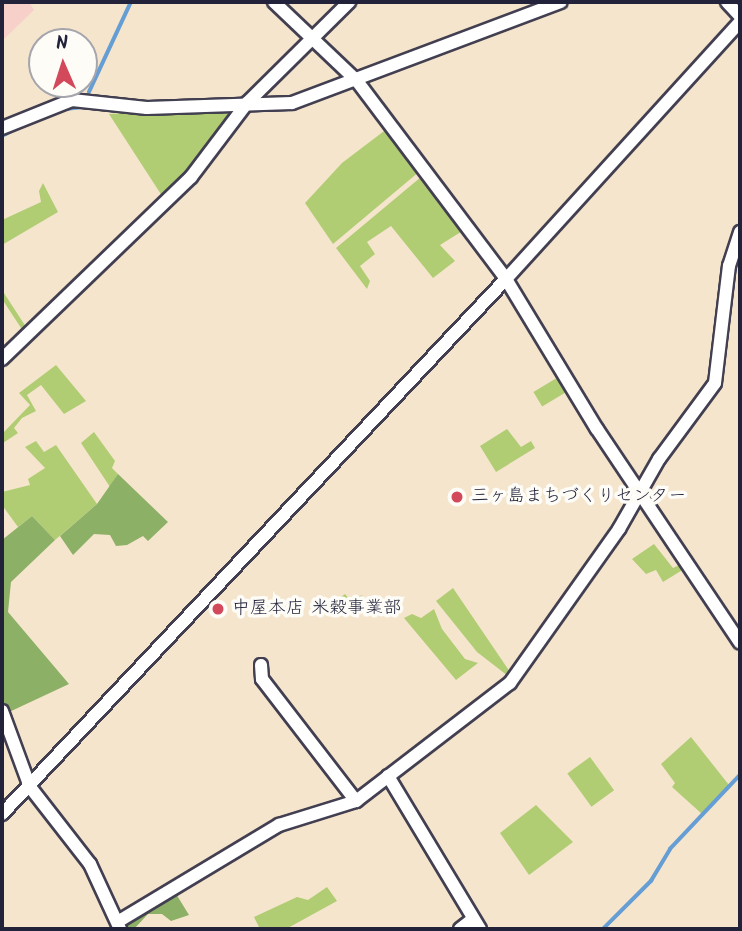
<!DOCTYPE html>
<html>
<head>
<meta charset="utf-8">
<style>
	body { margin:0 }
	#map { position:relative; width:742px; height:931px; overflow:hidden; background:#f5e5cd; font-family:Kalam,"Klee One",sans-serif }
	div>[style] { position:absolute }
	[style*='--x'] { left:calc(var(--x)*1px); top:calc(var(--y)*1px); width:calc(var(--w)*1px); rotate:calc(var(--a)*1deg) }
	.built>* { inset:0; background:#f7d0ca }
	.green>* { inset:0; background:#b1cd74; transform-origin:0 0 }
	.forest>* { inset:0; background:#8cb066 }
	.stream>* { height:3.5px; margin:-1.75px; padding:0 1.75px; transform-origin:1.75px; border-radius:1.75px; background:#659ed4 }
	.roads { filter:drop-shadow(2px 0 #423f51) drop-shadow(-2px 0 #423f51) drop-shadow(0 2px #423f51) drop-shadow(0 -2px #423f51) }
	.minor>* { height:12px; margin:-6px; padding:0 6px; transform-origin:6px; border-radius:6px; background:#fff }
	.dots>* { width:19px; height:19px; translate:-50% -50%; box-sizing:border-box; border:4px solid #fdfcf7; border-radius:50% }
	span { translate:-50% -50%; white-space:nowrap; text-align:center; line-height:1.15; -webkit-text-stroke:7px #fdfcf7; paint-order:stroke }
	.poi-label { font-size:18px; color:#22223b }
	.left { translate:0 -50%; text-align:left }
	.frame { position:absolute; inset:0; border:4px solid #22223b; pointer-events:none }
	.north { position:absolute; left:28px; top:28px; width:70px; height:70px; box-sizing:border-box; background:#fdfcf7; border:2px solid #a5a5ac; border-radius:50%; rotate:357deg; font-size:19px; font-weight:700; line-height:28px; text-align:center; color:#22223b }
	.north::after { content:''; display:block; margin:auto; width:24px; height:32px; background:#d1495b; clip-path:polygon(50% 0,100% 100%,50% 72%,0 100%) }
</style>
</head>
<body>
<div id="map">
	<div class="built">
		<div style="clip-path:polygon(2px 2px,29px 2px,34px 10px,2px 41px)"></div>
	</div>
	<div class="green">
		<div style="clip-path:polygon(233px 108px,235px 111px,195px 165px,164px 199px,109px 114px)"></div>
		<div style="clip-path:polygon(388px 128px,420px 171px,333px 244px,305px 203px,342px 163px)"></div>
		<div style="clip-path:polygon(421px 177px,464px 230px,440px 245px,455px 261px,433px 278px,391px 226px,367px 242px,375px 254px,360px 266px,370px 281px,367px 289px,336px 248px)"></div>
		<div style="clip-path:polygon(43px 183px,58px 212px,2px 245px,2px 220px,41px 202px,39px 191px)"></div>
		<div style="clip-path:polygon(2px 290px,28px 330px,23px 331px,2px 299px)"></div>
		<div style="clip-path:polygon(56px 365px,86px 401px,64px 414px,41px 385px,27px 395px,36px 411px,22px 418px,14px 428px,18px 433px,3px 443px,2px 434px,30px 405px,19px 393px)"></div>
		<div style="left:560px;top:376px;width:17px;height:31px;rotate:59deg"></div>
		<div style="clip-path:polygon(507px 429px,521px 447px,531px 441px,535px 448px,496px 472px,480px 446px)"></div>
		<div style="clip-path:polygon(94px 432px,115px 461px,112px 468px,118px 474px,110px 487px,81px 443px)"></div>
		<div style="clip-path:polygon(36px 441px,44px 452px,56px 445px,97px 504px,55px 540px,32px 516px,18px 527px,2px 505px,2px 492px,30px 485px,28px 479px,45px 468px,25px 447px)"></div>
		<div style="clip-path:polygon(654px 544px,673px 568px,683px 563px,684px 569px,663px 582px,656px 570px,646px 574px,632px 559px)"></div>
		<div style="clip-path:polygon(453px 588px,510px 672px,508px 676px,477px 652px,436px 601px)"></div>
		<div style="clip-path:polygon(345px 594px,349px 599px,363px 595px,332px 617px,326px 608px)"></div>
		<div style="clip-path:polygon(434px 609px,442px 629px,465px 659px,478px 663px,456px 680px,404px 618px,412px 614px,421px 618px)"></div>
		<div style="clip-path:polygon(691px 737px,729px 785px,702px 814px,672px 787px,675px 783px,661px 764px)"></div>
		<div style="left:590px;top:757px;width:41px;height:28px;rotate:54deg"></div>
		<div style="clip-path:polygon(536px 805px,573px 842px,529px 875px,500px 833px)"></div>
		<div style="clip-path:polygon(327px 887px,337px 901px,286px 929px,260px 929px,254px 917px,297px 897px,308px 900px)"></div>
	</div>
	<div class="forest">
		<div style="clip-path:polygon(118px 474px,168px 522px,148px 541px,143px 536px,127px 545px,116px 546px,110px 535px,94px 534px,73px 555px,60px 536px,97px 504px)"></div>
		<div style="clip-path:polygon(32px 516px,55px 540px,11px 582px,8px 612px,69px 684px,7px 713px,2px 698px,2px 540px)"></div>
		<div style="clip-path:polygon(173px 889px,189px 915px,171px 921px,162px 914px,148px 914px,134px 929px,124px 929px,126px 921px)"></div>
	</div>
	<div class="stream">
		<div style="--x:89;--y:92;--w:99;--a:-65"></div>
		<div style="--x:65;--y:109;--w:18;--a:-6"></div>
		<div style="--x:2;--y:136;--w:22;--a:-27"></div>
		<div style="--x:603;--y:929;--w:68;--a:-45"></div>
		<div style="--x:651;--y:881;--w:37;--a:-59"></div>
		<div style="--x:670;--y:849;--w:102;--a:-46.6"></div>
	</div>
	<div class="roads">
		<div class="minor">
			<div style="--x:274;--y:2;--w:115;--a:43.6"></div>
			<div style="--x:357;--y:81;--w:248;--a:53"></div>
			<div style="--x:506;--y:279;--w:175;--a:58.8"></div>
			<div style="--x:597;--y:429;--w:257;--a:56.2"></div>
			<div style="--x:727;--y:2;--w:19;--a:47"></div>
			<div style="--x:2;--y:128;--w:75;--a:-21.8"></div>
			<div style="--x:72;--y:100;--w:75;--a:6.1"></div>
			<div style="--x:147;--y:108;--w:145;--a:-2"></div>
			<div style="--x:292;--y:103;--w:287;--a:-20.6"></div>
			<div style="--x:2;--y:359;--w:262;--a:-43.9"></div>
			<div style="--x:191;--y:177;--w:93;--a:-52.9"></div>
			<div style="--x:247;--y:103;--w:144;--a:-44.7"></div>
			<div style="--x:261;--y:665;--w:14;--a:86"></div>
			<div style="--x:262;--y:679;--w:154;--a:52.4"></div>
			<div style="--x:2;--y:711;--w:81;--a:69.8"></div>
			<div style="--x:30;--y:787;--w:98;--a:52.1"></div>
			<div style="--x:90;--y:864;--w:72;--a:65.2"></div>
			<div style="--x:388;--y:776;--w:179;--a:59"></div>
			<div style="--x:2;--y:814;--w:735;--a:-46.71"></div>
			<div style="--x:506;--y:279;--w:348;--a:-47.7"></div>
			<div style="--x:119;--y:921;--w:187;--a:-31"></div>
			<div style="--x:279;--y:825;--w:81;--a:-17.3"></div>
			<div style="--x:356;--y:801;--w:194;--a:-37.5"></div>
			<div style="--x:510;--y:683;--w:189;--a:-54.7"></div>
			<div style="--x:619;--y:529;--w:81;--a:-60.3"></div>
			<div style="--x:659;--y:459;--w:94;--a:-53.6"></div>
			<div style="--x:715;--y:383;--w:118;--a:-83.2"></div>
			<div style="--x:729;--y:266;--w:36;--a:-72"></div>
			<div style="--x:460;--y:929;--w:16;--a:-38"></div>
		</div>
	</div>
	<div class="dots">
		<div style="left:457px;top:497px;background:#d1495b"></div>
		<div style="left:218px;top:609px;background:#d1495b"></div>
	</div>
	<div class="poi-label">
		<span class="left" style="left:471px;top:497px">三ヶ島まちづくりセンター</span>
		<span class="left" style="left:232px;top:609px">中屋本店 米穀事業部</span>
	</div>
	<div class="frame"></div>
	<div class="north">N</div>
</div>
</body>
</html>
